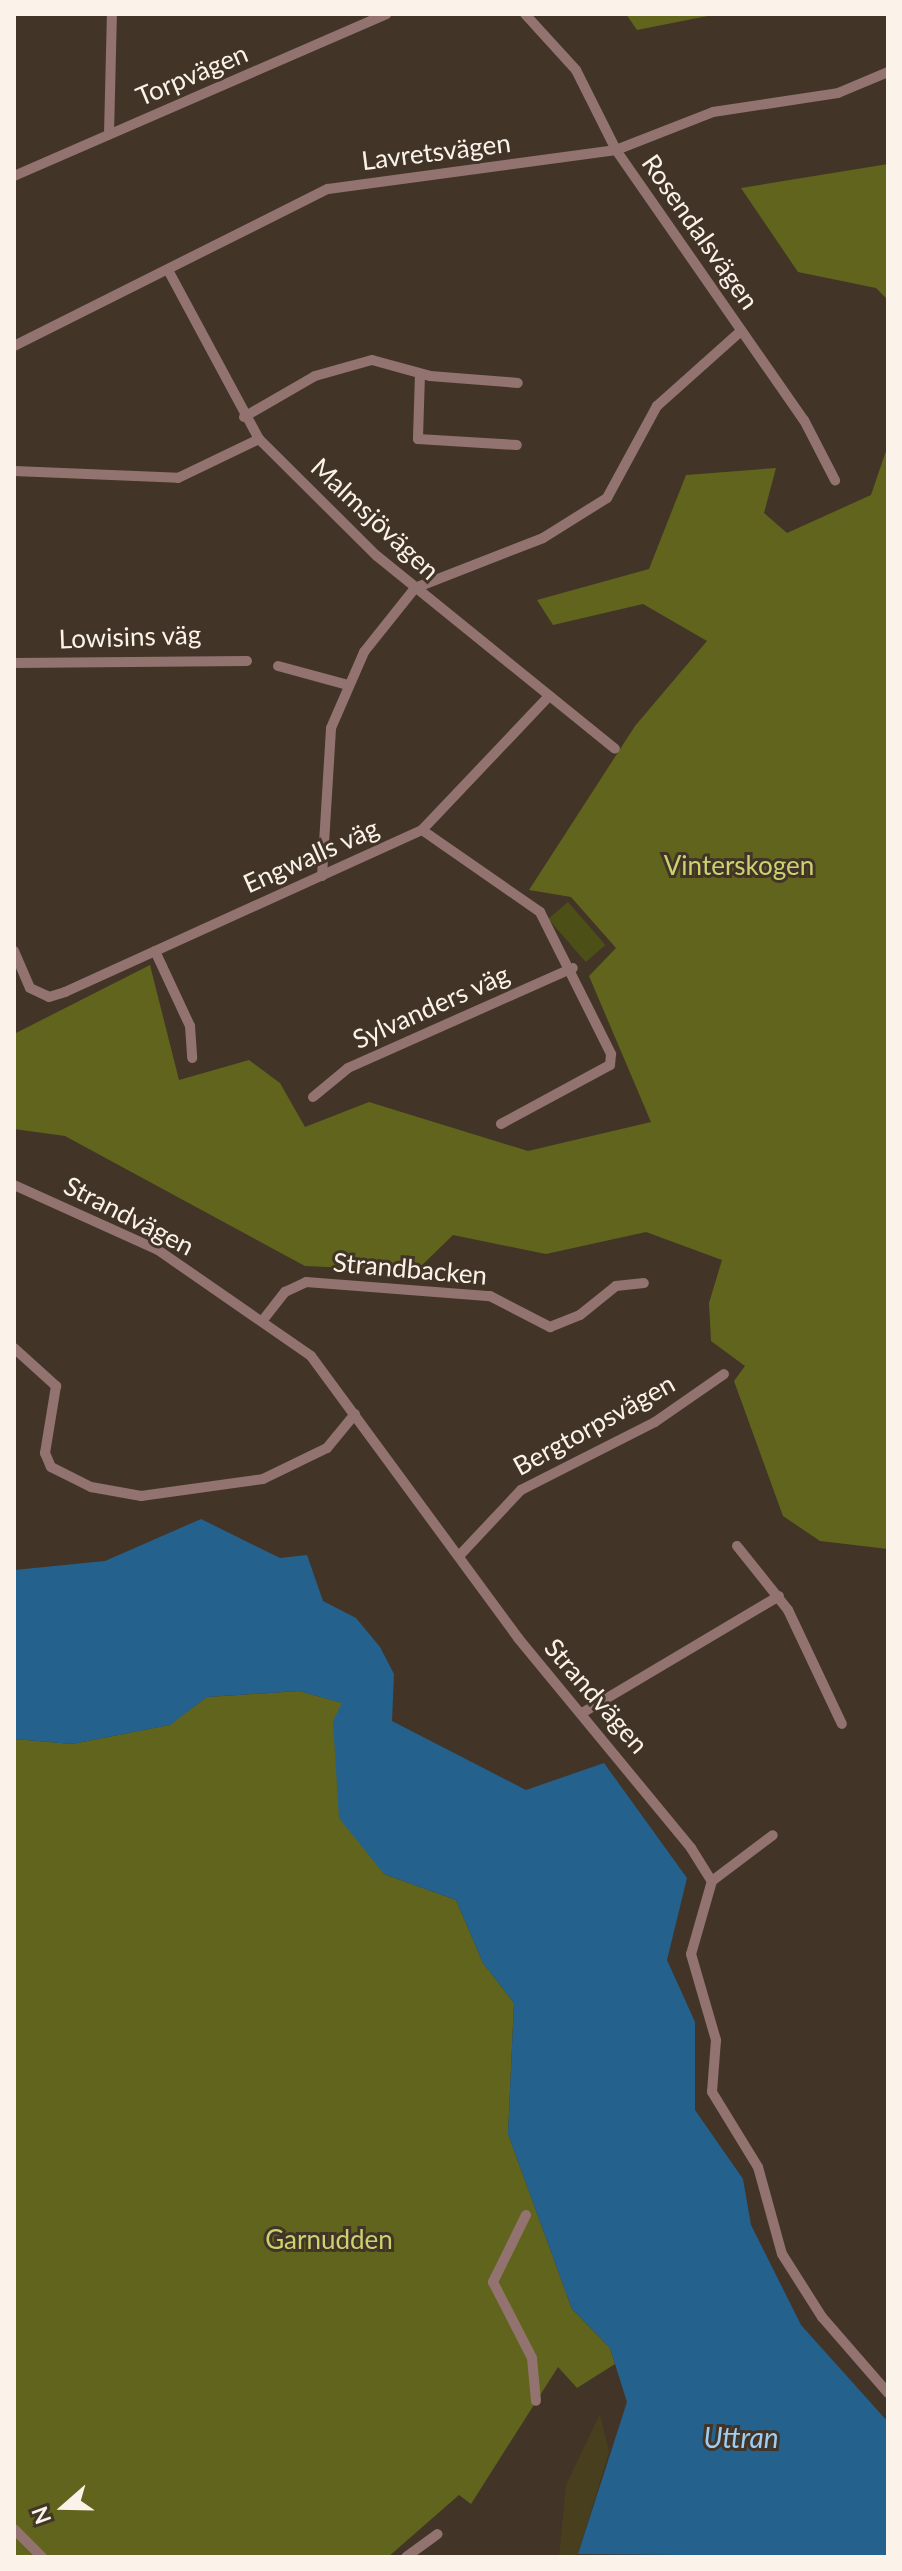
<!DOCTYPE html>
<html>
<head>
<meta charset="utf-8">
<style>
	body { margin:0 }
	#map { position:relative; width:902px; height:2571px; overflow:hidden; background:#423527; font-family:Lato,sans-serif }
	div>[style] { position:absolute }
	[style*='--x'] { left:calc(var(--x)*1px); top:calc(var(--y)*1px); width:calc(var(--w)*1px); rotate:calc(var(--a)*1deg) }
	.green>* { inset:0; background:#4c5016; transform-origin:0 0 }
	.forest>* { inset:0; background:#60641c }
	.sand>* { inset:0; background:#483f1f }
	.water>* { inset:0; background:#24618c }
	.minor>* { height:10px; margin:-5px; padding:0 5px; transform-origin:5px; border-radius:5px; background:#93736f }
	span { translate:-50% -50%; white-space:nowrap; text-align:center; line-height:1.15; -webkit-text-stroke:6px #423527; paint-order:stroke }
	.street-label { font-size:26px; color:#fbf3ea }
	.park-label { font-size:26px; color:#cbd270 }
	.water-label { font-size:28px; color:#9dcdf3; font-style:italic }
	.frame { position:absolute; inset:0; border:16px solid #fbf3ea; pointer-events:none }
	.north { position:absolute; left:24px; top:2467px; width:80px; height:80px; -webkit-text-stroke:6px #423527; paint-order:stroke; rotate:250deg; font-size:22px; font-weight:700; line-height:32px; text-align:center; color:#fbf3ea }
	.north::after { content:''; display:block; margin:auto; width:28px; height:36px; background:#fbf3ea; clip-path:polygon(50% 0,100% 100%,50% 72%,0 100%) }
</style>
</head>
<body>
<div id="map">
	<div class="green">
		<div style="left:568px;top:902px;width:57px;height:26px;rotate:49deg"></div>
	</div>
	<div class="forest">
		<div style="clip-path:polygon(626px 14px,718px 14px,637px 30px)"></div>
		<div style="clip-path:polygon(888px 164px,888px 300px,876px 288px,798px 272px,741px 188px)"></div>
		<div style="clip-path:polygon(888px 445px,888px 1549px,820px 1541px,783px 1516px,734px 1381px,745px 1366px,711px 1341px,709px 1303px,722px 1260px,646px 1232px,546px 1254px,453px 1235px,416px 1271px,305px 1266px,65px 1136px,14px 1129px,14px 1034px,150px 965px,179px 1080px,249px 1060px,280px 1083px,305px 1127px,369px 1102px,528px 1151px,651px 1122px,589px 976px,616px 948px,571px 897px,529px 890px,635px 726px,707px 641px,643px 604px,553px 625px,537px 600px,649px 569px,686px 475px,776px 468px,764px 513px,787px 533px,871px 495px)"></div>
		<div style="clip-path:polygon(299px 1691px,343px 1703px,384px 1874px,456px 1900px,483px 1963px,514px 2003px,508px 2134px,572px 2309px,610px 2348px,615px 2364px,577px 2388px,558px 2367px,471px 2504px,459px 2495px,388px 2557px,14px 2557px,14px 1739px,72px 1744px,169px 1725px,207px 1697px)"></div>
	</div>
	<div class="sand">
		<div style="clip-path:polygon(600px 2414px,609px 2452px,578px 2554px,559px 2557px,566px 2485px)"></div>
	</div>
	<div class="water">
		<div style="clip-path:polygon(201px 1519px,280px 1558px,307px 1555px,323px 1601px,356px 1618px,380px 1647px,394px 1674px,392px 1721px,526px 1790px,604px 1763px,687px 1878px,667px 1960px,695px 2022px,695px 2110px,743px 2179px,751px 2225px,801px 2325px,888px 2422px,888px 2557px,578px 2554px,627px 2402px,610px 2348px,572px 2309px,508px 2134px,514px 2003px,483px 1963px,456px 1900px,384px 1874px,339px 1818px,333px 1721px,342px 1703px,299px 1691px,207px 1697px,170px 1725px,72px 1744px,14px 1739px,14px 1570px,105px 1561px)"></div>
	</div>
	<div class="minor">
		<div style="--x:525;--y:14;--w:76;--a:47.7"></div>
		<div style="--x:576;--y:70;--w:89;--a:63.4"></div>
		<div style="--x:616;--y:150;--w:329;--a:55.2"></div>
		<div style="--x:804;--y:420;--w:68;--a:62.7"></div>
		<div style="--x:109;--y:134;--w:120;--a:-88.6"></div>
		<div style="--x:14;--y:176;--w:406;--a:-23.5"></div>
		<div style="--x:168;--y:270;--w:192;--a:61.7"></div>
		<div style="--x:259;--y:439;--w:166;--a:44.8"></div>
		<div style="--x:377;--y:556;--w:306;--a:39"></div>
		<div style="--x:14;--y:346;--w:351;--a:-26.6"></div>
		<div style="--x:328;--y:189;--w:291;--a:-7.7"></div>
		<div style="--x:616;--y:150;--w:104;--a:-21.4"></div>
		<div style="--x:713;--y:112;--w:126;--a:-8.6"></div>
		<div style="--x:838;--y:93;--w:54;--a:-22.8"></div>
		<div style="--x:420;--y:374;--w:65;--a:91.8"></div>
		<div style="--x:418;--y:439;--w:99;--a:3.5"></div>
		<div style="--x:244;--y:417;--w:82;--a:-30"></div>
		<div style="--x:315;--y:376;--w:59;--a:-15.7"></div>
		<div style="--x:372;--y:360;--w:60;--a:15.4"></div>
		<div style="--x:430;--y:376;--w:88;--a:4.5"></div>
		<div style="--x:14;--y:471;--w:164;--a:2.4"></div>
		<div style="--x:178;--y:478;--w:90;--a:-25.7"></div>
		<div style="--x:14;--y:663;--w:233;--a:-0.5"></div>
		<div style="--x:278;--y:666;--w:73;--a:15.2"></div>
		<div style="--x:422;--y:830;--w:144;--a:34.8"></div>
		<div style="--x:540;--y:912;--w:159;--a:63.4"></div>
		<div style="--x:611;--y:1054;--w:11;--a:95"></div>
		<div style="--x:610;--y:1065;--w:124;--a:151.6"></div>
		<div style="--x:322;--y:876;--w:148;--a:-86.5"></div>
		<div style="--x:331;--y:728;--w:83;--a:-66.5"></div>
		<div style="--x:364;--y:652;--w:82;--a:-51.4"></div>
		<div style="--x:415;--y:588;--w:137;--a:-21.3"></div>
		<div style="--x:543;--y:538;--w:75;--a:-32"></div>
		<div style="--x:607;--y:498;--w:105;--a:-61.5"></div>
		<div style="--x:657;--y:406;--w:113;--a:-41.8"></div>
		<div style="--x:14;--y:951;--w:40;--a:66.6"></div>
		<div style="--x:30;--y:988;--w:21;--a:25"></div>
		<div style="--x:49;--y:997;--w:17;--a:-17"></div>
		<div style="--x:65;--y:992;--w:392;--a:-24.4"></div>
		<div style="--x:422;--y:830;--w:185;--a:-46.5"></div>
		<div style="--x:155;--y:951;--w:83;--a:65"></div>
		<div style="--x:190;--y:1026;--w:32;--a:86"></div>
		<div style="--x:313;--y:1097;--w:45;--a:-39.6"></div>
		<div style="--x:348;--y:1068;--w:246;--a:-24"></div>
		<div style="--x:14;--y:1185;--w:158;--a:24.3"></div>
		<div style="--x:158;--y:1250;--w:186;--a:34.7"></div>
		<div style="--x:311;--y:1356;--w:350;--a:53.7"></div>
		<div style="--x:518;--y:1638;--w:272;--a:50.5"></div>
		<div style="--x:691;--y:1848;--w:39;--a:58"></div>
		<div style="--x:712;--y:1881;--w:76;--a:106"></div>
		<div style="--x:691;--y:1954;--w:90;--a:73.8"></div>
		<div style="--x:716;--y:2040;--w:52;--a:94.4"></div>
		<div style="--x:712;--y:2092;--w:88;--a:58.5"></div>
		<div style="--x:758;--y:2167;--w:90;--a:74.6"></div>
		<div style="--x:782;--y:2254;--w:75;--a:57.6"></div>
		<div style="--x:822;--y:2317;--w:101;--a:49"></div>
		<div style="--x:263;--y:1320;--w:36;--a:-52"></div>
		<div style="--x:285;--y:1292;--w:23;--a:-25"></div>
		<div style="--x:306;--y:1282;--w:185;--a:4.4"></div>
		<div style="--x:490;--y:1296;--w:68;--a:27.3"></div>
		<div style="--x:550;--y:1327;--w:32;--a:-22"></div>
		<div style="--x:580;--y:1315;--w:46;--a:-38.9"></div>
		<div style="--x:616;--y:1286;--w:28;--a:-6"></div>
		<div style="--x:14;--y:1348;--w:57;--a:42.1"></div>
		<div style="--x:56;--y:1386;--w:68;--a:99.3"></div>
		<div style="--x:45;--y:1453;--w:15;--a:67"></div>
		<div style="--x:51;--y:1467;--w:45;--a:26.6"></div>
		<div style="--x:91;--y:1487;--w:51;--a:10.2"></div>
		<div style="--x:141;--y:1496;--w:123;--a:-7.9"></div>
		<div style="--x:263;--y:1479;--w:71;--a:-25.8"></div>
		<div style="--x:327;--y:1448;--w:44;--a:-50.5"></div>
		<div style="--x:737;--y:1546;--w:82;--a:51.4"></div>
		<div style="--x:788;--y:1610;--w:126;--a:64.7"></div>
		<div style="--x:459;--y:1556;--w:91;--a:-46.8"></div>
		<div style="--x:521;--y:1490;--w:150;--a:-26.9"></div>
		<div style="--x:655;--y:1422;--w:84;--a:-34.8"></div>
		<div style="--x:582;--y:1713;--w:229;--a:-30.7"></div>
		<div style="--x:712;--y:1881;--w:76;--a:-37"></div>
		<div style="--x:526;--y:2215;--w:75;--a:116.2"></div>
		<div style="--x:493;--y:2282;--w:85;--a:62.8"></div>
		<div style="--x:532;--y:2358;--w:43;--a:84.7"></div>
		<div style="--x:14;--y:2529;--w:40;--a:45"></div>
		<div style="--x:406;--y:2557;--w:39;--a:-36"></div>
	</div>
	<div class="street-label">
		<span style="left:192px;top:75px;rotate:-23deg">Torpvägen</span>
		<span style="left:436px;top:152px;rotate:-7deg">Lavretsvägen</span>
		<span style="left:700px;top:232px;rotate:55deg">Rosendalsvägen</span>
		<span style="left:375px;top:519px;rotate:43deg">Malmsjövägen</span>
		<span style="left:130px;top:637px;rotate:-2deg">Lowisins väg</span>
		<span style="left:311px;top:856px;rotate:-24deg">Engwalls väg</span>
		<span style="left:431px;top:1007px;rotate:-24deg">Sylvanders väg</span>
		<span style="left:129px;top:1216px;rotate:27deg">Strandvägen</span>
		<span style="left:410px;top:1269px;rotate:5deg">Strandbacken</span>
		<span style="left:594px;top:1425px;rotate:-29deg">Bergtorpsvägen</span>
		<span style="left:596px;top:1696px;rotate:49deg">Strandvägen</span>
	</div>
	<div class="park-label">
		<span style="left:739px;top:866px">Vinterskogen</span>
		<span style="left:329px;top:2240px">Garnudden</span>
	</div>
	<div class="water-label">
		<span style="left:741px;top:2437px">Uttran</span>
	</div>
	<div class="frame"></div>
	<div class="north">N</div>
</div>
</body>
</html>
